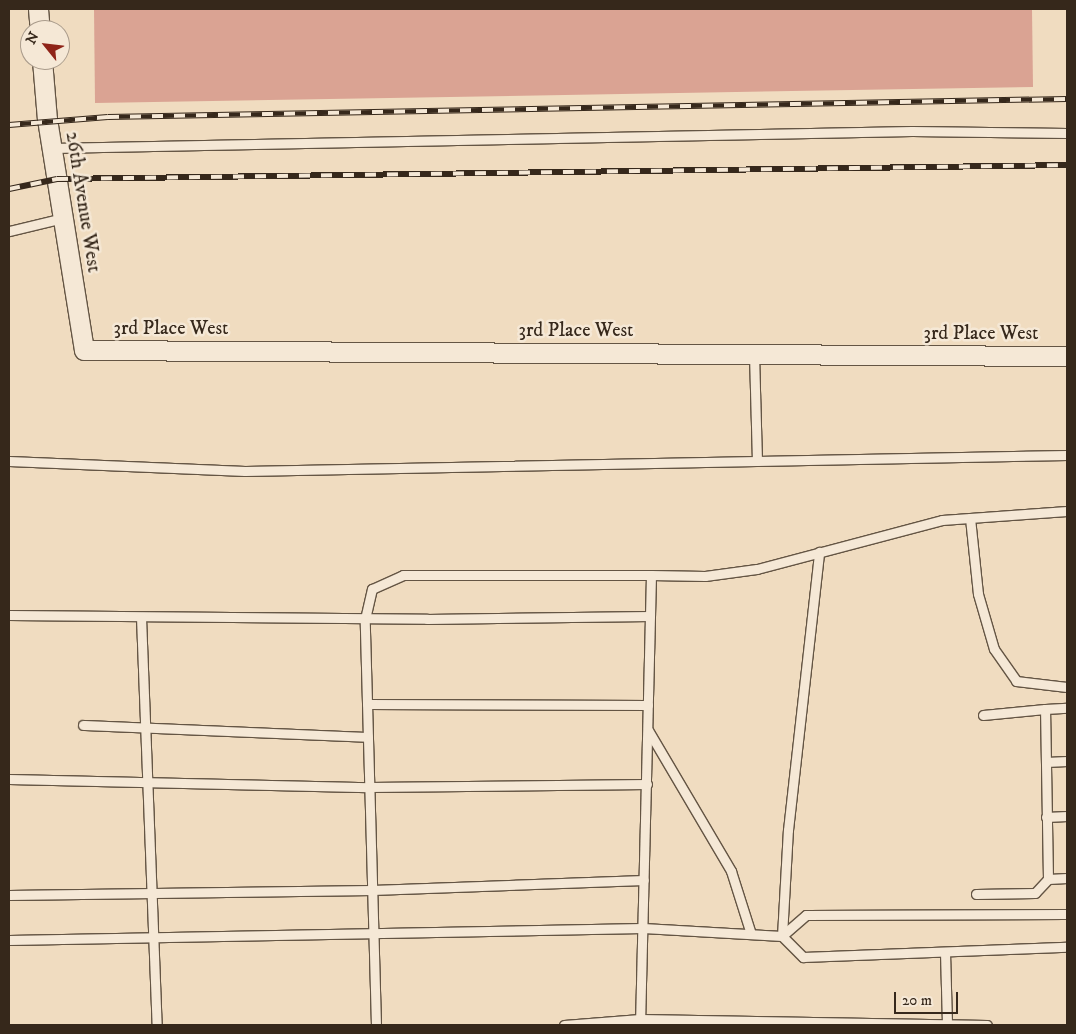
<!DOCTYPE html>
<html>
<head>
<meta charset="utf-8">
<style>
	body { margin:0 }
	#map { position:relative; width:1076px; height:1034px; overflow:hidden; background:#f0dcc0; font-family:"IM FELL DW Pica",serif }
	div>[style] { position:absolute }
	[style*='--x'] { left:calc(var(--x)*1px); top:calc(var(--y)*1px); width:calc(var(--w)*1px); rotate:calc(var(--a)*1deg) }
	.building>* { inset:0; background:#daa393 }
	.roads { filter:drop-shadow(1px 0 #645544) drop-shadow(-1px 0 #645544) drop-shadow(0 1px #645544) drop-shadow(0 -1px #645544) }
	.lane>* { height:9px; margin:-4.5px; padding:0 4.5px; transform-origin:4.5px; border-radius:4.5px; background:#f5e8d6 }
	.street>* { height:19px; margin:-9.5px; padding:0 9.5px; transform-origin:9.5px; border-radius:9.5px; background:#f5e8d6 }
	.rail>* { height:5.5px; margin-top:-2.75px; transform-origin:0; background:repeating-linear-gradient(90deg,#f5e8d6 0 11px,#36281b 0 22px); box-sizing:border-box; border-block:1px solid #36281b }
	span { translate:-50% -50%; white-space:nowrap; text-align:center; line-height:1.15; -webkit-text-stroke:5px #f5e8d6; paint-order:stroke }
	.street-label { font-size:20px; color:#36281b }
	.frame { position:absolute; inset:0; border:10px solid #36281b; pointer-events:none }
	.north { position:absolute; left:20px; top:20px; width:50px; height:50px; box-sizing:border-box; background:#f5e8d6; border:1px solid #a99b8b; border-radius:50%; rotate:299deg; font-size:14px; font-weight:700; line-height:20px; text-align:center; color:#36281b }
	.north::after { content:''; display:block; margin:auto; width:18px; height:22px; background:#8f2418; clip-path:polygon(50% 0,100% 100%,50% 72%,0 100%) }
	.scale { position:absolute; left:894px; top:992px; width:64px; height:22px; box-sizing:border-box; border:2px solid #36281b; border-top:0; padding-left:6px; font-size:15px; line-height:18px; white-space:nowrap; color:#36281b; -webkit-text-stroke:4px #f5e8d6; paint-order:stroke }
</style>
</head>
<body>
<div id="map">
	<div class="building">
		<div style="clip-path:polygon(94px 9px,1032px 9px,1033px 87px,95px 103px)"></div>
	</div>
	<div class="roads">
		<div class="lane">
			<div style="--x:52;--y:148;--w:860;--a:-1.13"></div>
			<div style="--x:912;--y:131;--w:155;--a:0.7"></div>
			<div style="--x:9;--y:231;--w:56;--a:-13.5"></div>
			<div style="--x:754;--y:354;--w:107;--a:88.4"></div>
			<div style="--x:9;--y:461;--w:236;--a:2.4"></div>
			<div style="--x:245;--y:471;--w:822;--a:-1.12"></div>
			<div style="--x:970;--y:518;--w:76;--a:84"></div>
			<div style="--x:978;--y:594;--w:57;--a:73.8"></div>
			<div style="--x:994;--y:649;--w:39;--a:55"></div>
			<div style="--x:1016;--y:681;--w:51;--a:6.7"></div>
			<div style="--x:651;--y:575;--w:54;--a:1.1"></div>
			<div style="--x:705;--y:576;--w:52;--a:-7.7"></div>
			<div style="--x:757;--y:569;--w:191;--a:-14.8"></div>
			<div style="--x:942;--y:520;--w:125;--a:-4.1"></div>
			<div style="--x:9;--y:615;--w:418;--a:0.5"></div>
			<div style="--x:427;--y:619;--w:223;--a:-0.8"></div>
			<div style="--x:650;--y:616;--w:403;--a:91.4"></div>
			<div style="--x:141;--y:617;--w:408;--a:87.8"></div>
			<div style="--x:367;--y:704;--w:281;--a:0.2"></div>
			<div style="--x:983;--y:715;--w:62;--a:-5.5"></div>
			<div style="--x:83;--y:725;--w:285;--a:2.4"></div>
			<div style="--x:648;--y:730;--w:164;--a:59.5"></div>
			<div style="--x:731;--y:871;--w:66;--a:72.4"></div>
			<div style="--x:1046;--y:762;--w:21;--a:-3"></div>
			<div style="--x:9;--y:779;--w:360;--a:1.3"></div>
			<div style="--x:369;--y:787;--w:278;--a:-0.6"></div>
			<div style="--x:1046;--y:817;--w:21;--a:-3"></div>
			<div style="--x:1048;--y:879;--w:19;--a:-3"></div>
			<div style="--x:976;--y:894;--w:59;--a:-1"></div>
			<div style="--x:1035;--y:893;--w:19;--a:-47"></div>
			<div style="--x:1048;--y:879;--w:170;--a:-91"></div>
			<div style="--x:1045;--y:709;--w:22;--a:-3"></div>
			<div style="--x:9;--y:895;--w:363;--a:-0.8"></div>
			<div style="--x:372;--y:890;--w:272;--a:-2.1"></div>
			<div style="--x:1067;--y:914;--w:261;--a:179.8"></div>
			<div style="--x:806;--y:915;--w:32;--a:139"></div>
			<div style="--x:782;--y:936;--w:30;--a:45"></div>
			<div style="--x:803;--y:957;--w:264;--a:-2.2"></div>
			<div style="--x:9;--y:940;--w:634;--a:-1.08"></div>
			<div style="--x:643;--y:928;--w:139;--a:3.3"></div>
			<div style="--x:782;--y:936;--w:106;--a:-86.8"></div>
			<div style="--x:788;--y:830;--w:280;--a:-83.6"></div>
			<div style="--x:945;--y:952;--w:72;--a:88.4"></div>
			<div style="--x:376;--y:1025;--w:406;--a:-91.6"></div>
			<div style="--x:365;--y:619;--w:31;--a:-77"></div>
			<div style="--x:372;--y:589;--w:34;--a:-24"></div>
			<div style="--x:403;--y:575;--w:248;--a:0"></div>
			<div style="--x:651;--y:575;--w:41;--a:91.4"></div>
			<div style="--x:564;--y:1025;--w:76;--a:-4.5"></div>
			<div style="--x:640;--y:1019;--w:347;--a:1"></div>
		</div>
		<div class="street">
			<div style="--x:38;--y:9;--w:21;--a:85"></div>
			<div style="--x:42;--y:60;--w:59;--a:85.2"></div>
			<div style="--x:47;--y:119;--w:234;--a:80.9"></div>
			<div style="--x:84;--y:350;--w:983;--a:0.35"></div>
		</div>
	</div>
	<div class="rail">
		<div style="--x:9;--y:125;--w:99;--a:-4.6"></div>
		<div style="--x:108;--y:117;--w:959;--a:-1.08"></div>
		<div style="--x:9;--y:189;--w:49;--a:-11.8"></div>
		<div style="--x:57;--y:179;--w:1010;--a:-0.79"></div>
	</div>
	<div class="street-label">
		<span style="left:83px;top:202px;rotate:81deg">26th Avenue West</span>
		<span style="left:171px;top:328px">3rd Place West</span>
		<span style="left:576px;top:330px">3rd Place West</span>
		<span style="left:981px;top:333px">3rd Place West</span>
	</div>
	<div class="frame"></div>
	<div class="north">N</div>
	<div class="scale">20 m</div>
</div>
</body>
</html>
